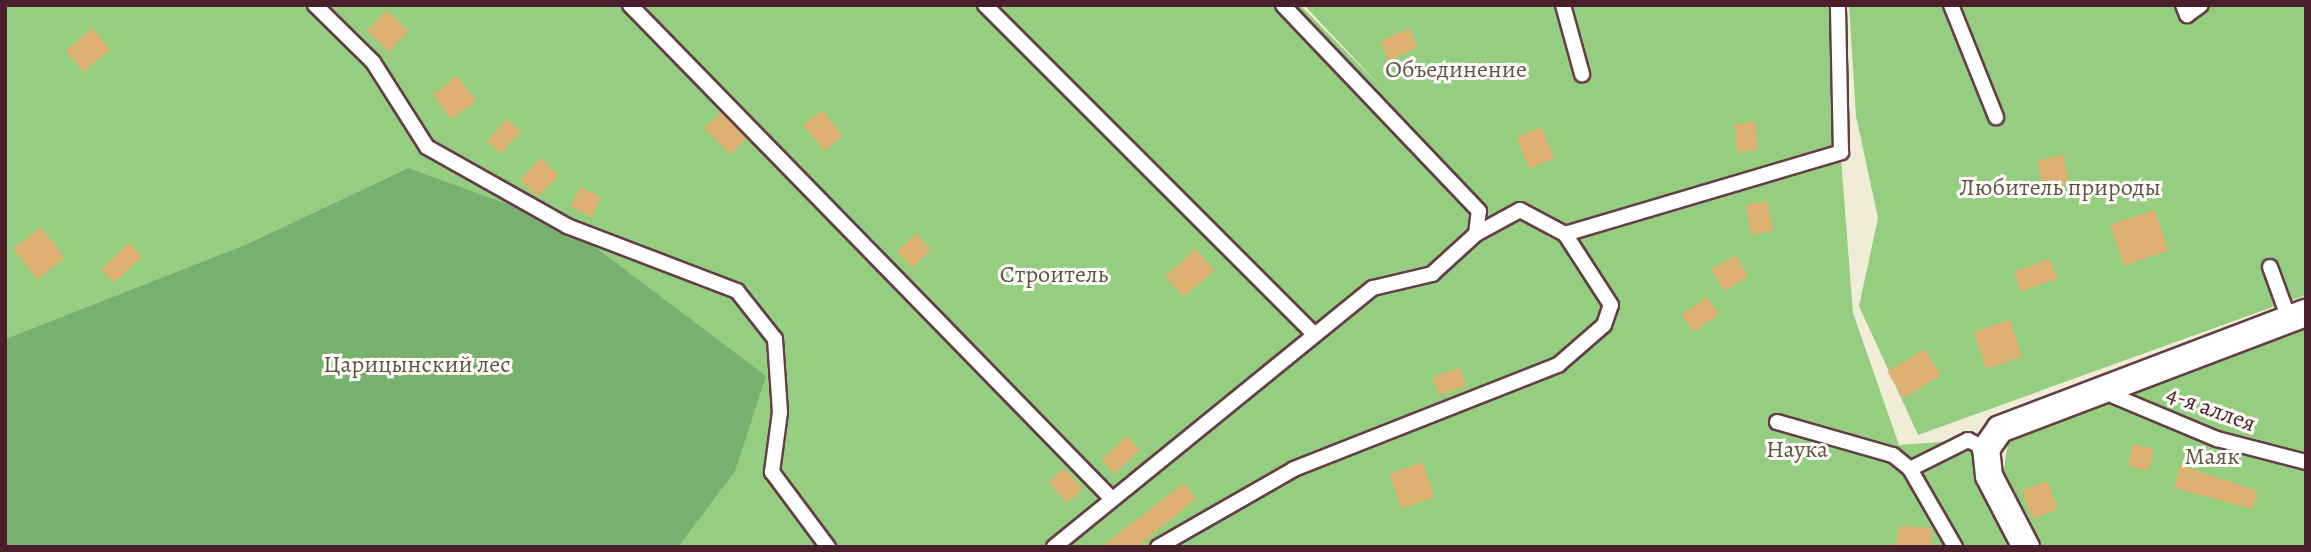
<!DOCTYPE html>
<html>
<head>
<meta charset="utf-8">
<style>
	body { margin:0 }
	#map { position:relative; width:2311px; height:552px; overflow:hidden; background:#f1ecd6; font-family:Alegreya,serif }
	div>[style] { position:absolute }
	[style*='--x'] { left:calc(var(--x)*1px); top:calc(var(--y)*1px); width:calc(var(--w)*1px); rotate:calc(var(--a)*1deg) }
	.green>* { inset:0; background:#95ce81 }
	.forest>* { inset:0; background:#78b16f }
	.building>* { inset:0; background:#dfb171; transform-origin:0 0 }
	.roads { filter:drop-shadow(2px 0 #633e45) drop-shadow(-2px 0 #633e45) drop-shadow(0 2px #633e45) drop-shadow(0 -2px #633e45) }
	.lane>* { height:14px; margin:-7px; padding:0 7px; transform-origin:7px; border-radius:7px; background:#fff }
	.street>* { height:26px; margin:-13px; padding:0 13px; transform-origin:13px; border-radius:13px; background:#fff }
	span { translate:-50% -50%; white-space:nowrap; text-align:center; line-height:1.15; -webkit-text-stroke:6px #fdfcf7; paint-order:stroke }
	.park-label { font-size:24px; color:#605445 }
	.street-label { font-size:24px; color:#4a1f2b }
	.frame { position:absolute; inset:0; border:7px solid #4a1f2b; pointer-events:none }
</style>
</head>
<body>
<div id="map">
	<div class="green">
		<div style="clip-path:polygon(5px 5px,1300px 5px,1385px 91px,1304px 5px,1829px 5px,1853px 313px,1899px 445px,1968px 440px,2018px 547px,661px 547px,408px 168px,247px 244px,5px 339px)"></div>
		<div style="clip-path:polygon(1849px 5px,2306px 5px,2306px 295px,1918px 435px,1859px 306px,1878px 218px,1856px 116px)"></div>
		<div style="clip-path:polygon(2306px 327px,2306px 547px,2040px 547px,2003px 473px,2009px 437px)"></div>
	</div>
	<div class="forest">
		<div style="clip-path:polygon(408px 168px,567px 226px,766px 376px,735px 471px,678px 547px,5px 547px,5px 339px,247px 244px)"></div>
	</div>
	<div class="building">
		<div style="left:387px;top:10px;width:30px;height:29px;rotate:44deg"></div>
		<div style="left:92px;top:28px;width:28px;height:35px;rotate:49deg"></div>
		<div style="left:1409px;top:28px;width:21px;height:32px;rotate:65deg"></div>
		<div style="left:457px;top:76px;width:31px;height:31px;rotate:52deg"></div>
		<div style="left:822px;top:110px;width:33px;height:24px;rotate:51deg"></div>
		<div style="left:721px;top:112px;width:37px;height:23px;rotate:46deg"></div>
		<div style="left:507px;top:119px;width:19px;height:30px;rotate:43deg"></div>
		<div style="left:1755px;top:122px;width:28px;height:21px;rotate:84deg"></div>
		<div style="left:1541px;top:127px;width:34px;height:27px;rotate:67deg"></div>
		<div style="left:2063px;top:155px;width:29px;height:26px;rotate:78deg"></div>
		<div style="left:541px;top:158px;width:25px;height:30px;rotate:45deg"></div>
		<div style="left:580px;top:187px;width:23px;height:22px;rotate:25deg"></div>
		<div style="left:1767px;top:201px;width:30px;height:22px;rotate:78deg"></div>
		<div style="left:2155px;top:210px;width:43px;height:47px;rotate:72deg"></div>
		<div style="left:41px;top:227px;width:39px;height:35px;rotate:52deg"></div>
		<div style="left:916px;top:234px;width:22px;height:26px;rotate:47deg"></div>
		<div style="left:129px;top:243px;width:19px;height:38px;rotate:47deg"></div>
		<div style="left:1196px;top:249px;width:28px;height:41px;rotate:49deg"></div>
		<div style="left:1735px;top:255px;width:25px;height:28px;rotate:58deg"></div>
		<div style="left:2050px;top:259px;width:21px;height:38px;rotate:71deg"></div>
		<div style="left:1707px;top:297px;width:21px;height:31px;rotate:55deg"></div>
		<div style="left:2010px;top:320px;width:39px;height:38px;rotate:72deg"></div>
		<div style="left:1925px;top:349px;width:31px;height:44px;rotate:59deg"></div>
		<div style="left:1460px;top:368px;width:19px;height:29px;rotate:72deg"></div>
		<div style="left:1127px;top:436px;width:19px;height:35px;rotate:47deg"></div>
		<div style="left:2133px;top:444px;width:21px;height:22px;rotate:14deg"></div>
		<div style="left:1422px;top:462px;width:37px;height:35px;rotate:70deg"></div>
		<div style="clip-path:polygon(2180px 465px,2257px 491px,2253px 509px,2174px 488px)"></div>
		<div style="left:1064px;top:468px;width:28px;height:21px;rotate:48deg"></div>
		<div style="left:2047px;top:481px;width:30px;height:27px;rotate:69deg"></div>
		<div style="clip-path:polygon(1184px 483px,1196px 499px,1137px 547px,1101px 547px)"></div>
		<div style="left:1898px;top:526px;width:34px;height:21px;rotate:3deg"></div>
	</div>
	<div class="roads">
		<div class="lane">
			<div style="--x:315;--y:5;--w:81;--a:44.5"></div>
			<div style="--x:373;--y:62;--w:101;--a:57.6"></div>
			<div style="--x:427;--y:147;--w:161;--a:29.4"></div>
			<div style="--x:567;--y:226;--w:182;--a:20.9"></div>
			<div style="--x:737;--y:291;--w:61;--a:51.6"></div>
			<div style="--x:775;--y:339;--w:73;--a:86.1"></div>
			<div style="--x:780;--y:412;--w:61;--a:97.6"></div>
			<div style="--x:772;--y:472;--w:94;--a:53.3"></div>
			<div style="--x:630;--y:5;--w:689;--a:45.71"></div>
			<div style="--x:985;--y:5;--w:464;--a:45"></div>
			<div style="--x:1563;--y:5;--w:72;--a:74.6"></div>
			<div style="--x:1951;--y:5;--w:121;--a:68.1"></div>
			<div style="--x:2183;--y:5;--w:11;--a:68"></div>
			<div style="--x:2187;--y:15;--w:17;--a:-36"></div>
			<div style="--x:1565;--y:234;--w:288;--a:-16.5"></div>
			<div style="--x:1841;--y:152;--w:147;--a:-91.2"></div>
			<div style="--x:2270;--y:267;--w:55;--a:69.9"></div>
			<div style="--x:2111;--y:385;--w:11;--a:75"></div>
			<div style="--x:2114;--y:396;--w:112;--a:22.7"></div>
			<div style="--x:2217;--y:439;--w:92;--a:14.5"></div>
			<div style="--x:1777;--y:422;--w:121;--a:15.9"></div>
			<div style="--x:1893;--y:455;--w:22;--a:39"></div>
			<div style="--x:1910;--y:469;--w:90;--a:60"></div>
			<div style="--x:1910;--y:469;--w:65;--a:-26.6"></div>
			<div style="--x:1968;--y:440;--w:20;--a:27"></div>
			<div style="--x:1054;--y:547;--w:411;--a:-39.1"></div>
			<div style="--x:1373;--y:288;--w:61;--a:-13.3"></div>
			<div style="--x:1432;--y:274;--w:59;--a:-42.3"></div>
			<div style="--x:1476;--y:234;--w:23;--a:-83"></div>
			<div style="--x:1479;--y:211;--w:284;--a:-133.6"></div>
			<div style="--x:1158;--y:547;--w:157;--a:-29.8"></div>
			<div style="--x:1294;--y:469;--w:284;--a:-21.5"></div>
			<div style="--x:1558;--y:365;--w:61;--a:-41"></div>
			<div style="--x:1604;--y:325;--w:21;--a:-71"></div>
			<div style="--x:1611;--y:305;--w:85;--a:-122.9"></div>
			<div style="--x:1565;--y:234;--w:51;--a:-151.9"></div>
			<div style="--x:1520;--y:210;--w:50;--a:151.4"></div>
		</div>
		<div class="street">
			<div style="--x:2026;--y:547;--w:80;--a:-117.5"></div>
			<div style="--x:1989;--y:476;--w:27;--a:-96"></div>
			<div style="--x:1986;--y:449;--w:24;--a:-55"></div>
			<div style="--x:2000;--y:429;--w:327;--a:-20.8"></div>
		</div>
	</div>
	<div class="park-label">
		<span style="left:1456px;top:70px">Объединение</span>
		<span style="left:2060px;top:188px">Любитель природы</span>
		<span style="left:1054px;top:275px">Строитель</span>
		<span style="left:417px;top:365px">Царицынский лес</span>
		<span style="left:1797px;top:450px">Наука</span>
		<span style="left:2212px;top:457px">Маяк</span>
	</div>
	<div class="street-label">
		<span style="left:2211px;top:409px;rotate:20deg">4-я аллея</span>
	</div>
	<div class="frame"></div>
</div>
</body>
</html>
